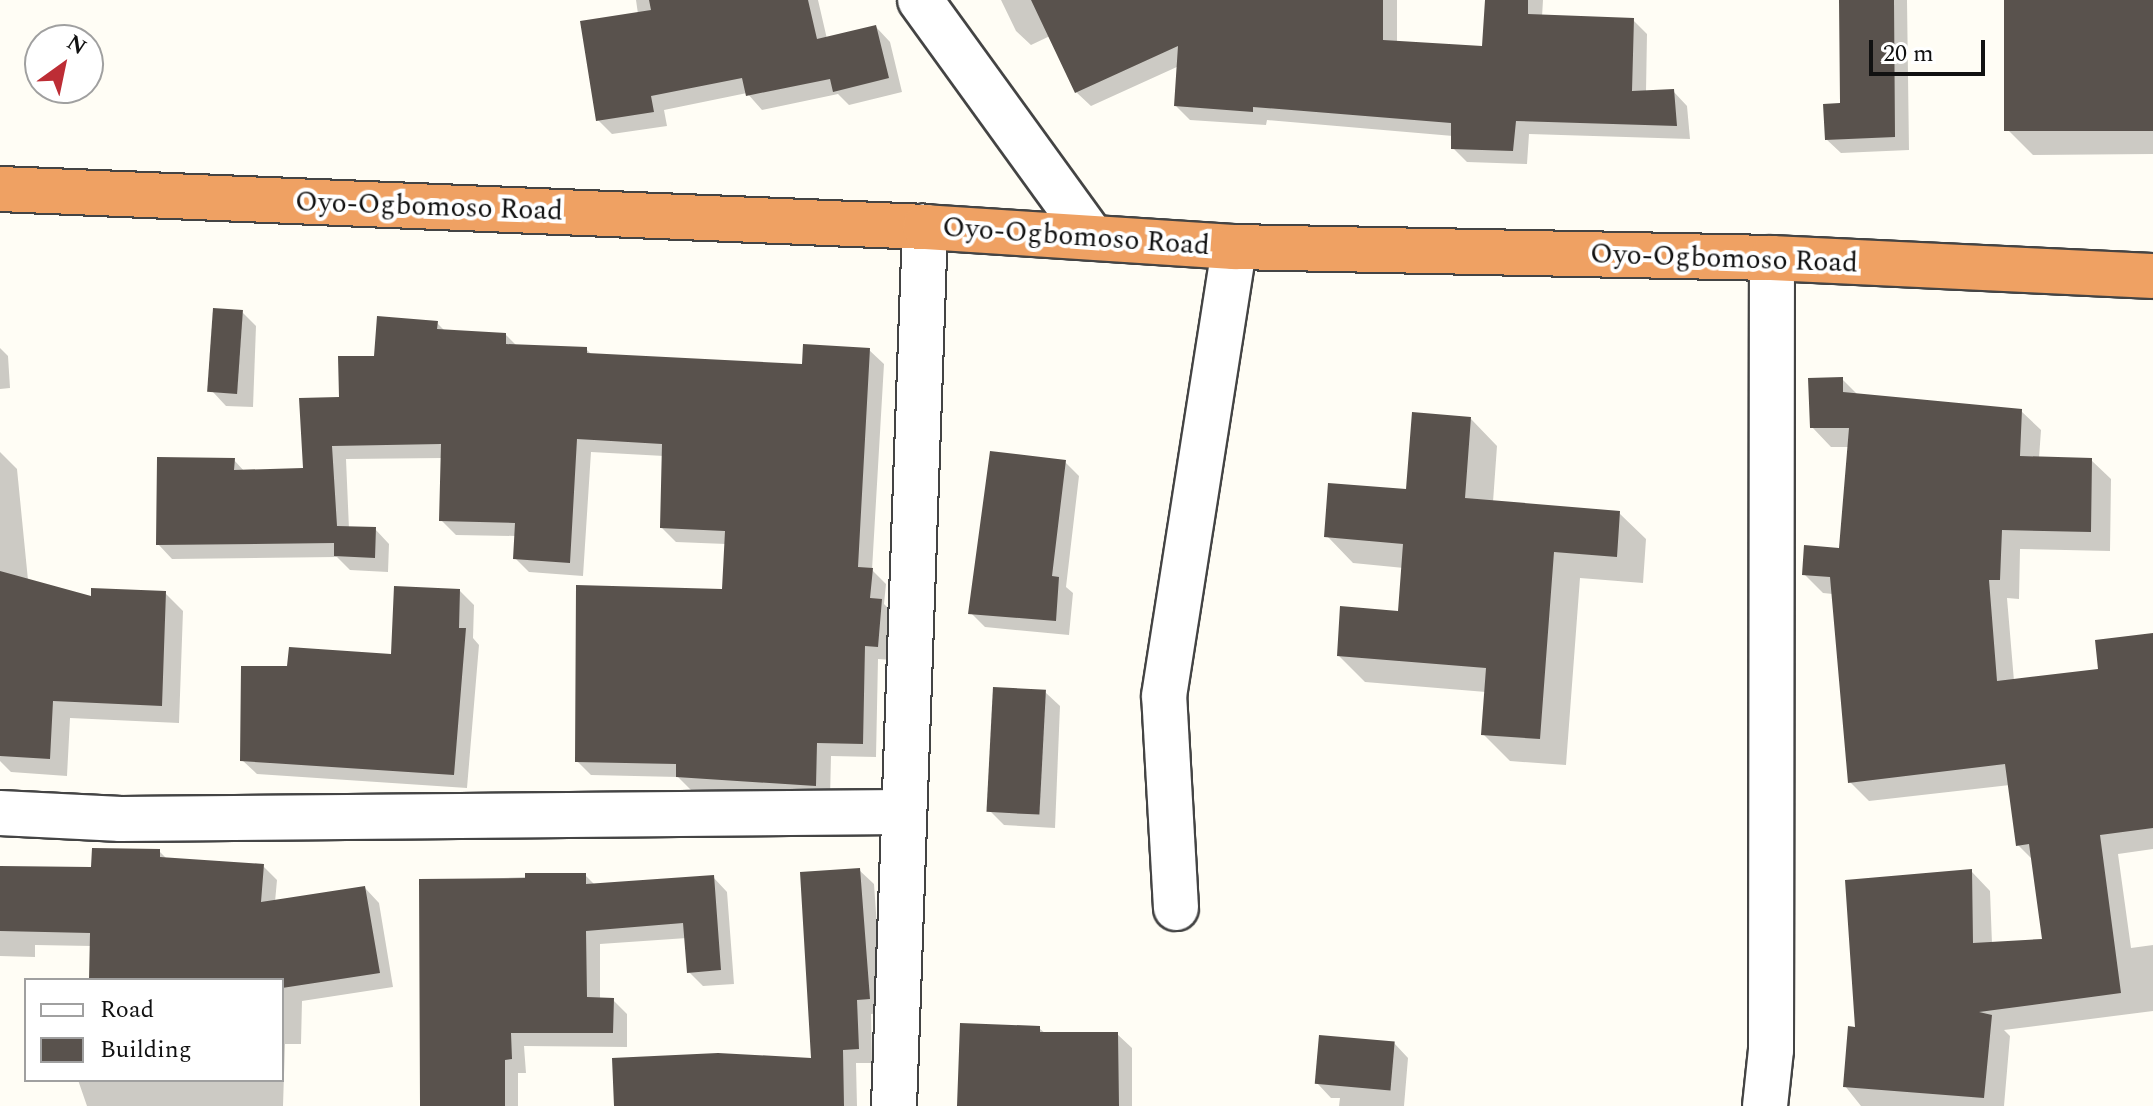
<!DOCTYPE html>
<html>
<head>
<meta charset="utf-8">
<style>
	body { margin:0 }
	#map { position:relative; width:2153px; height:1106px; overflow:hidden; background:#fffdf5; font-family:Spectral,serif }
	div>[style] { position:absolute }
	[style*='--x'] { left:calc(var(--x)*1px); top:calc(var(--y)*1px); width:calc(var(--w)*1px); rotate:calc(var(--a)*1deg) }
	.shadow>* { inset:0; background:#0003 }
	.building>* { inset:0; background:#59524d; transform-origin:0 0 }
	.roads { filter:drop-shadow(2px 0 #444) drop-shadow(-2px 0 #444) drop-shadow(0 2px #444) drop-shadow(0 -2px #444) }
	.minor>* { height:44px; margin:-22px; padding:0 22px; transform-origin:22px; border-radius:22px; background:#fff }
	.highway>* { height:44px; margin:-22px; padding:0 22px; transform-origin:22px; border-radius:22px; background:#efa163 }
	span { translate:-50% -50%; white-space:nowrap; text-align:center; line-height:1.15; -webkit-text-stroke:8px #fff; paint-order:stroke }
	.street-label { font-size:28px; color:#111 }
	.legend { position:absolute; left:24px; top:978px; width:260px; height:104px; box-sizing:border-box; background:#fff; border:2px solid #a0a0a0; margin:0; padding:10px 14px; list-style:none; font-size:24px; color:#111 }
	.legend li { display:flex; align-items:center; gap:16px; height:40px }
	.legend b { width:40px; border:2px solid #a0a0a0 }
	.north { position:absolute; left:24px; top:24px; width:80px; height:80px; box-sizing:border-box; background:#fff; border:2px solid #a0a0a0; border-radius:50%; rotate:33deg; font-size:22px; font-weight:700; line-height:32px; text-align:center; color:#111 }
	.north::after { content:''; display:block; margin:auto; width:28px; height:36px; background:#bd2d35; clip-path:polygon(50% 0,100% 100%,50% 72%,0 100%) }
	.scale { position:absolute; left:1869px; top:40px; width:116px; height:36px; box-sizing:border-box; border:4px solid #111; border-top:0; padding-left:10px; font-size:24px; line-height:28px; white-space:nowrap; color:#111; -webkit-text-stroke:6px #fff; paint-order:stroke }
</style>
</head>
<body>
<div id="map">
	<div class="shadow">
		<div style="clip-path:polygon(636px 0,818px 0,827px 39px,876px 27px,890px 42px,902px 92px,849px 105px,838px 94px,762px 110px,747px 93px,664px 110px,667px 126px,612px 134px,598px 120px,638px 14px)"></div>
		<div style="clip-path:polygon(1001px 0,1397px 0,1397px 43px,1484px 48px,1487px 0,1543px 0,1542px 17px,1633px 20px,1647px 34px,1646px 92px,1673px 91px,1687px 106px,1690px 139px,1529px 134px,1527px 164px,1467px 162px,1453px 148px,1453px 136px,1267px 120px,1266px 125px,1190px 120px,1176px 106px,1179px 66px,1091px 106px,1076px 92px,1050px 36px,1031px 45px,1016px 31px)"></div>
		<div style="clip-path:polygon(1841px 0,1907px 0,1909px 150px,1841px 153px,1826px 139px,1842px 105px)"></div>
		<div style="clip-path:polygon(2006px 0,2153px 0,2153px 154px,2033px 155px,2008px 130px)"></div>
		<div style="clip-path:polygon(242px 312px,256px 326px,253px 407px,226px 406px,212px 391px)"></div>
		<div style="clip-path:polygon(437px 323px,446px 332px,506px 335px,517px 346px,586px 349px,592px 355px,804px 367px,869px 350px,884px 364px,872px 570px,886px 584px,884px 604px,895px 615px,892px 660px,878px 659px,876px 757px,831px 756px,830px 799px,692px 791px,678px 777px,591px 775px,577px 761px,724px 591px,726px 544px,676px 542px,662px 528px,664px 456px,591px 452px,583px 576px,529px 572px,515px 558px,516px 536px,456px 535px,441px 520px,443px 458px,346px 459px,349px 529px,375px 529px,389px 544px,388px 572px,350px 570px,337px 557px,172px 559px,158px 544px,234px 460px,245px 472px,305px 470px,341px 399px,376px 358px)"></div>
		<div style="clip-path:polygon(0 348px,8px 356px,10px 388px,0 389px)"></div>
		<div style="clip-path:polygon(1842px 379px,1859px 396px,2021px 411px,2041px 430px,2039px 458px,2091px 460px,2111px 479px,2110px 551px,2020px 549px,2019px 599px,2007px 598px,2014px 681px,2100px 671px,2153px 635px,2153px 849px,2118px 854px,2131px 948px,2153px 945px,2153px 1011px,2004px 1030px,2010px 1036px,2004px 1106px,1861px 1106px,1845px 1086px,1857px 1029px,1971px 871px,1990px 891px,1992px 944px,2044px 941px,2033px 860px,2018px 845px,2010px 785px,1869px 801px,1850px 782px,1833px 594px,1823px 593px,1804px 574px,1840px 550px,1849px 447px,1831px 447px,1812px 427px)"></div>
		<div style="clip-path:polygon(1471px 419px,1497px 446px,1493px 502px,1619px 513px,1646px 539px,1643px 583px,1580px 578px,1566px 765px,1510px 761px,1483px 734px,1486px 692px,1365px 682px,1339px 656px,1400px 613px,1404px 568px,1353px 563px,1327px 536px,1408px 491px)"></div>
		<div style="clip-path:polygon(0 452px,17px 469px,28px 580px,93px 599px,165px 593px,183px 611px,179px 723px,70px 718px,67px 776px,11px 772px,0 761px)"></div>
		<div style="clip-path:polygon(1065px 462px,1079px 476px,1066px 587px,1073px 593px,1069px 635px,985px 627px,971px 613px)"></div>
		<div style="clip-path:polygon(460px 591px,474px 605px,473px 638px,479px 645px,467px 788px,257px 774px,242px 760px,289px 668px,393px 656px)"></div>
		<div style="clip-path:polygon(1045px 692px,1060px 706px,1055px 828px,1004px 825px,990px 811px)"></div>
		<div style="clip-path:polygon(159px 851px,167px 859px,263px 866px,277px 880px,275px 902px,365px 888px,379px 903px,393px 987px,302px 1001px,301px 1044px,285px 1044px,283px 1106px,87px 1106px,78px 1080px,282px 1080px,282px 980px,91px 980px,92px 946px,35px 945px,35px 957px,0 956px,0 868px,93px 869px)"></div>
		<div style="clip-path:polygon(859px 870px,874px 884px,883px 1013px,871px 1014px,872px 1063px,856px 1063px,857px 1106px,616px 1106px,813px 1060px)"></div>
		<div style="clip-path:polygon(585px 875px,596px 886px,713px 877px,727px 892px,734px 984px,703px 986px,689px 972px,687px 938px,600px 944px,600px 999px,613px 1000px,627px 1014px,627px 1047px,524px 1046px,526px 1073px,518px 1073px,518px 1106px,423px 1106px,421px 881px)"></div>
		<div style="clip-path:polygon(1039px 1028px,1046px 1034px,1117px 1034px,1132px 1048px,1132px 1106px,959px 1106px)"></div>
		<div style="clip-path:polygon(1394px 1043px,1408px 1058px,1404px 1106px,1339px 1106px,1340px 1098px,1331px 1098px,1317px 1083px)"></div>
	</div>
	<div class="building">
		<div style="clip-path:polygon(649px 0,808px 0,817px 39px,876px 25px,889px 78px,833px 92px,830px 79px,746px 96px,742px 78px,651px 96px,654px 112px,596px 121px,580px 21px,651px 10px)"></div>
		<div style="clip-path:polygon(1031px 0,1383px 0,1383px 40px,1482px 46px,1485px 0,1528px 0,1528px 14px,1634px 18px,1632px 91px,1674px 89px,1677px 126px,1516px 121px,1513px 151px,1451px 149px,1451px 123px,1253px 107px,1253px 112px,1174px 106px,1178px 46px,1075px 93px)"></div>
		<div style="clip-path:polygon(1839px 0,1894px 0,1895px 137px,1825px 140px,1823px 104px,1840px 103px)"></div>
		<div style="left:2004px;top:0;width:149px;height:131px"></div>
		<div style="left:213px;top:308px;width:30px;height:84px;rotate:4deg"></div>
		<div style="clip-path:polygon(377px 316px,438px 321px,437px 329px,506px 333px,506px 344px,587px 347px,587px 353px,802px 364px,803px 344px,870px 348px,858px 567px,873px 568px,870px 598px,882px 599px,878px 647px,865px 646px,863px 744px,817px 743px,816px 786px,676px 777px,676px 764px,575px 762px,576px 585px,722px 589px,725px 531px,660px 528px,662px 444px,577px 439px,570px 563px,513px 559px,515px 523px,439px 521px,441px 444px,332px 446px,337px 526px,376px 527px,375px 558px,334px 556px,334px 543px,156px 545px,157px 457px,235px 458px,234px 470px,303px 468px,299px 398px,339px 397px,338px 356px,374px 356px)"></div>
		<div style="clip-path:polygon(1843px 377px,1843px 392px,2022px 409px,2020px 456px,2092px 458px,2091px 532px,2002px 530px,2000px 580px,1989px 580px,1997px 681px,2098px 669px,2095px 640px,2153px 633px,2153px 828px,2100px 835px,2121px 993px,1979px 1012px,1992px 1015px,1984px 1098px,1843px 1087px,1848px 1026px,1855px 1027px,1845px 880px,1972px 869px,1973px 943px,2042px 939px,2029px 844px,2016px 846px,2005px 764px,1848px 783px,1830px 577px,1802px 575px,1804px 545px,1839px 548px,1849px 428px,1810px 428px,1808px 378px)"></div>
		<div style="clip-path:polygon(1412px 412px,1471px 417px,1465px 498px,1620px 511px,1617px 557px,1554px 552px,1540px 739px,1481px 735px,1486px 668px,1337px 656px,1340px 606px,1398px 611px,1403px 544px,1324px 537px,1328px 483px,1406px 489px)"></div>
		<div style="clip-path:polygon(990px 451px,1066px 460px,1052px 576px,1059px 577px,1056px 621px,968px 614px)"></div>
		<div style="clip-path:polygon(0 571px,91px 596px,91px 588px,166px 591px,162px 706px,53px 701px,50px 759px,0 756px)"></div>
		<div style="clip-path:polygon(394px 586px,460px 589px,459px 628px,466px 628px,454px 775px,240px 761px,241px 666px,287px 666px,289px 647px,391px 654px)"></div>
		<div style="left:993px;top:687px;width:53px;height:125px;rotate:3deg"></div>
		<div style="clip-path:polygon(92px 848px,160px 849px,160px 857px,264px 864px,261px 902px,365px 886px,380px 973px,282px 988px,282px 980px,89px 980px,90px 933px,0 931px,0 866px,91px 867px)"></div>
		<div style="clip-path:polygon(860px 868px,870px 999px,857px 1000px,859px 1049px,843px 1050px,844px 1106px,614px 1106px,612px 1058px,718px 1053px,811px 1058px,800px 872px)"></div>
		<div style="clip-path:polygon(525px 873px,586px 873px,586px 884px,714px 875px,721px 970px,687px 973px,683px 923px,586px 931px,587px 997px,614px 998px,613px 1033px,511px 1033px,512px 1059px,505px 1060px,505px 1106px,420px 1106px,419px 879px,525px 878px)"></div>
		<div style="clip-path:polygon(960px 1023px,1040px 1026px,1040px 1032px,1118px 1032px,1119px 1106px,957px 1106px)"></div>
		<div style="left:1319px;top:1035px;width:76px;height:49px;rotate:5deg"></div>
	</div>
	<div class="roads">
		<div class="minor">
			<div style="--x:920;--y:0;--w:290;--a:54.1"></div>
			<div style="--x:0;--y:813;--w:121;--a:2.8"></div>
			<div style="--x:121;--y:819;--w:780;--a:-0.51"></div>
			<div style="--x:1176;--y:908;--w:212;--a:-93.2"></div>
			<div style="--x:1164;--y:696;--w:454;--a:-81.1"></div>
			<div style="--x:894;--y:1106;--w:880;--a:-87.98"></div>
			<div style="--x:1765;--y:1106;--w:56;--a:-83.9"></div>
			<div style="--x:1771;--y:1050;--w:792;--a:-89.93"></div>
		</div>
		<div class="highway">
			<div style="--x:0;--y:189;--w:926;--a:2.35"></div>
			<div style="--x:925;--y:227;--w:310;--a:3.7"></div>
			<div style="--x:1234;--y:247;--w:538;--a:1.17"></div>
			<div style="--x:1772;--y:258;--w:381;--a:2.7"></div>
		</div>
	</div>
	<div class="street-label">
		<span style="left:429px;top:207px;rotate:2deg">Oyo-Ogbomoso Road</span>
		<span style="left:1076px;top:237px;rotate:4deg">Oyo-Ogbomoso Road</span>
		<span style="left:1724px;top:259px;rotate:2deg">Oyo-Ogbomoso Road</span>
	</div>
	<ul class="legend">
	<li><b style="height:10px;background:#fff"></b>Road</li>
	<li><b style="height:22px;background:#59524d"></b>Building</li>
	</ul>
	<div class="north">N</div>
	<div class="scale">20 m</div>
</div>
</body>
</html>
